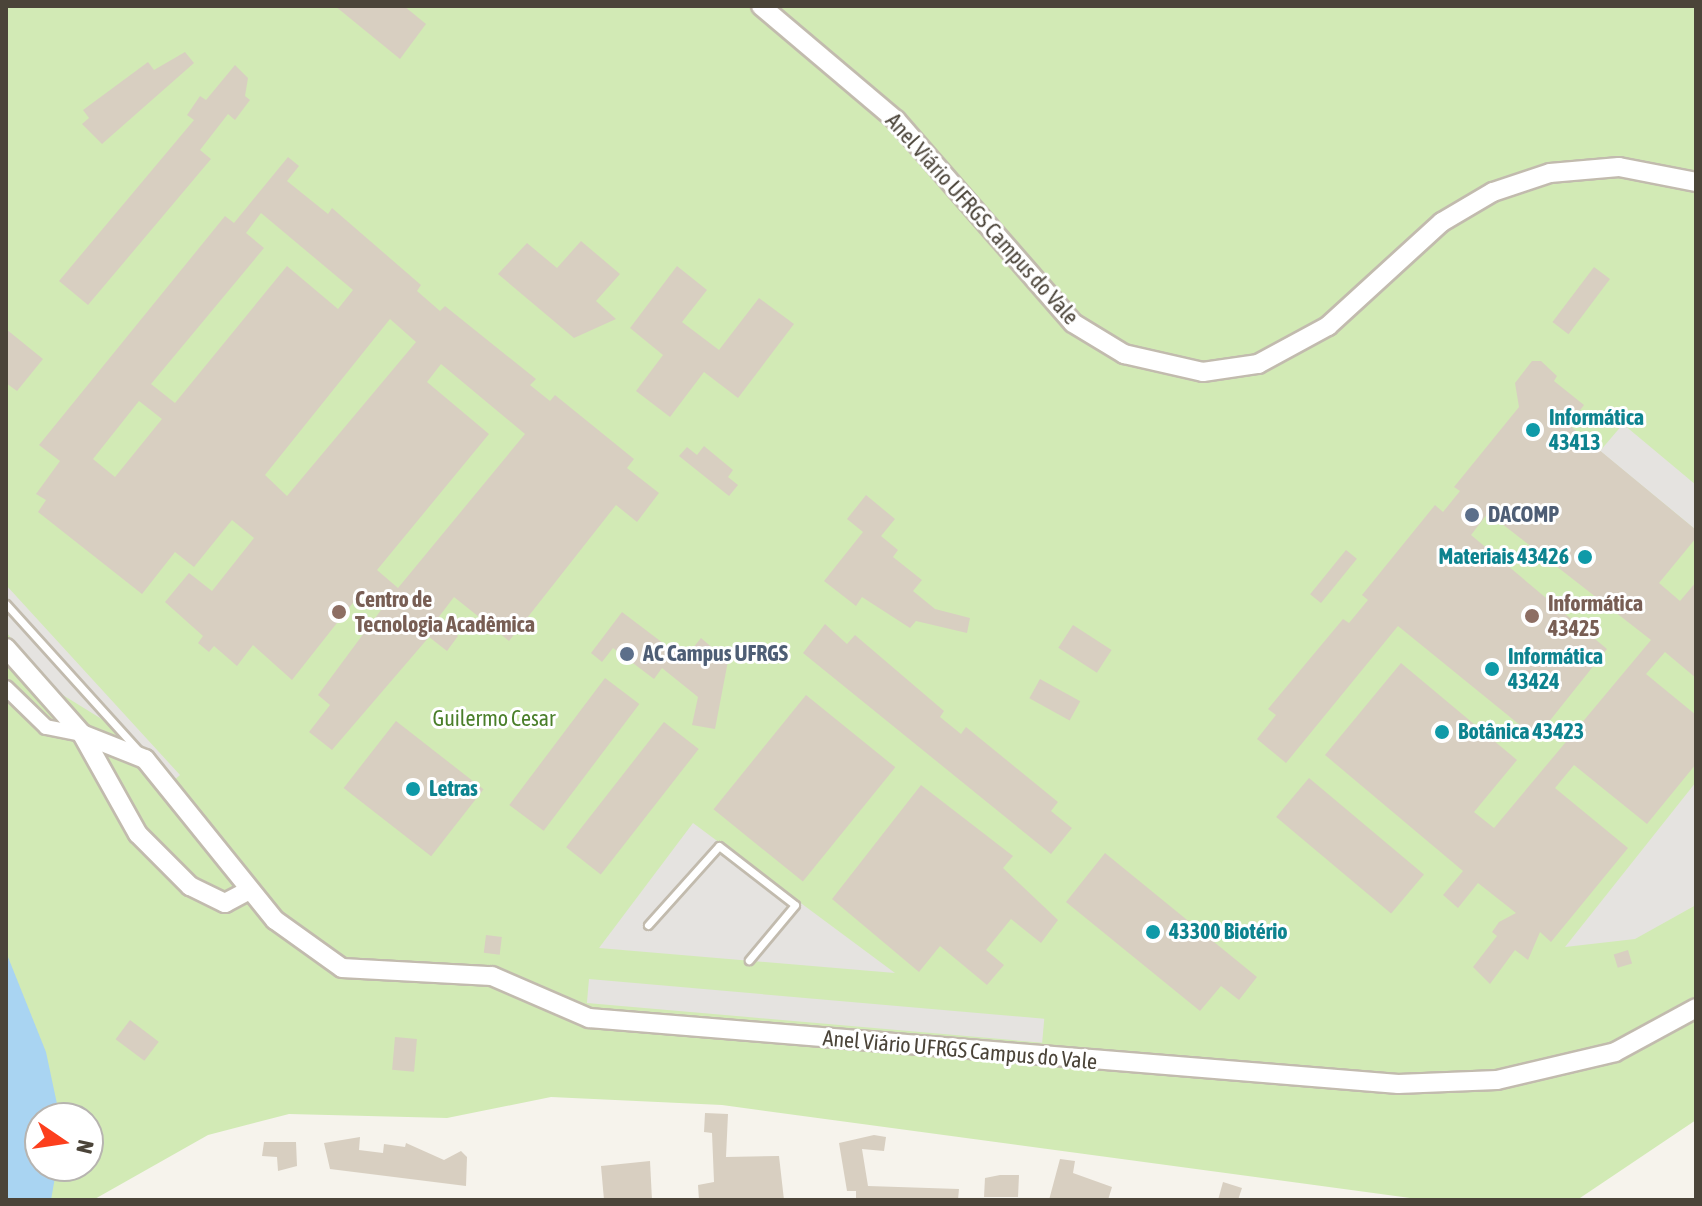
<!DOCTYPE html>
<html>
<head>
<meta charset="utf-8">
<style>
	body { margin:0 }
	#map { position:relative; width:1702px; height:1206px; overflow:hidden; background:#f6f3ec; font-family:"Asap Condensed",sans-serif }
	div>[style] { position:absolute }
	[style*='--x'] { left:calc(var(--x)*1px); top:calc(var(--y)*1px); width:calc(var(--w)*1px); rotate:calc(var(--a)*1deg) }
	.green>* { inset:0; background:#d2eab5 }
	.parking>* { inset:0; background:#e5e3e0; transform-origin:0 0 }
	.water>* { inset:0; background:#a9d4f2 }
	.building>* { inset:0; background:#d8cfc1; transform-origin:0 0 }
	.roads { filter:drop-shadow(2px 0 #c2bbae) drop-shadow(-2px 0 #c2bbae) drop-shadow(0 2px #c2bbae) drop-shadow(0 -2px #c2bbae) }
	.service>* { height:7px; margin:-3.5px; padding:0 3.5px; transform-origin:3.5px; border-radius:3.5px; background:#fff }
	.minor>* { height:14px; margin:-7px; padding:0 7px; transform-origin:7px; border-radius:7px; background:#fff }
	.tertiary>* { height:18px; margin:-9px; padding:0 9px; transform-origin:9px; border-radius:9px; background:#fff }
	.dots>* { width:22px; height:22px; translate:-50% -50%; box-sizing:border-box; border:4px solid #fff; border-radius:50% }
	span { translate:-50% -50%; white-space:nowrap; text-align:center; line-height:1.15; -webkit-text-stroke:6px #fff; paint-order:stroke }
	.street-label { font-size:22px; color:#4b4439 }
	.culture-label { font-size:22px; color:#0d838f; font-weight:700 }
	.left { translate:0 -50%; text-align:left }
	.right { translate:-100% -50%; text-align:right }
	.service-label { font-size:22px; color:#4e5e75; font-weight:700 }
	.education-label { font-size:22px; color:#785e54; font-weight:700 }
	.park-label { font-size:22px; color:#4a7f2a }
	.frame { position:absolute; inset:0; border:8px solid #4b4439; pointer-events:none }
	.north { position:absolute; left:24px; top:1102px; width:80px; height:80px; box-sizing:border-box; background:#fff; border:2px solid #b7b4b0; border-radius:50%; rotate:103deg; font-size:22px; font-weight:700; line-height:32px; text-align:center; color:#4b4439 }
	.north::after { content:''; display:block; margin:auto; width:28px; height:36px; background:#fc3f1d; clip-path:polygon(50% 0,100% 100%,50% 72%,0 100%) }
</style>
</head>
<body>
<div id="map">
	<div class="green">
		<div style="clip-path:polygon(evenodd,6px 6px,1696px 6px,1696px 1120px,1577px 1200px,1425px 1200px,722px 1105px,551px 1097px,447px 1118px,289px 1114px,208px 1135px,93px 1200px,6px 1200px,6px 6px,40px 1118px,88px 1118px,88px 1166px,40px 1166px,40px 1118px)"></div>
	</div>
	<div class="parking">
		<div style="clip-path:polygon(1623px 424px,1696px 485px,1696px 530px,1600px 451px)"></div>
		<div style="clip-path:polygon(6px 585px,180px 775px,172px 782px,134px 739px,58px 692px,6px 632px)"></div>
		<div style="clip-path:polygon(1696px 782px,1696px 905px,1635px 939px,1565px 947px)"></div>
		<div style="clip-path:polygon(693px 823px,895px 973px,599px 948px)"></div>
		<div style="left:589px;top:979px;width:457px;height:24px;rotate:5deg"></div>
	</div>
	<div class="water">
		<div style="clip-path:polygon(6px 952px,46px 1052px,60px 1118px,40px 1118px,40px 1166px,57px 1166px,51px 1200px,6px 1200px)"></div>
	</div>
	<div class="building">
		<div style="clip-path:polygon(335px 6px,404px 6px,426px 24px,400px 59px)"></div>
		<div style="clip-path:polygon(185px 52px,194px 63px,102px 144px,82px 124px,89px 118px,83px 110px,148px 62px,154px 70px)"></div>
		<div style="clip-path:polygon(235px 65px,248px 78px,245px 96px,250px 100px,235px 120px,228px 114px,200px 150px,211px 159px,88px 305px,59px 281px,194px 120px,187px 115px,200px 96px,206px 100px)"></div>
		<div style="clip-path:polygon(evenodd,288px 157px,299px 166px,287px 181px,328px 214px,332px 208px,421px 285px,417px 291px,440px 311px,445px 306px,536px 379px,530px 385px,550px 401px,555px 395px,634px 459px,627px 468px,659px 493px,637px 522px,616px 505px,509px 641px,454px 597px,438px 618px,458px 636px,447px 651px,429px 637px,332px 750px,309px 732px,330px 705px,318px 695px,384px 606px,363px 590px,292px 680px,253px 645px,237px 666px,214px 646px,209px 652px,198px 643px,203px 636px,165px 602px,189px 573px,212px 591px,254px 538px,232px 520px,194px 567px,175px 552px,142px 594px,38px 512px,46px 500px,36px 494px,60px 461px,39px 445px,225px 216px,234px 223px,288px 157px,261px 213px,353px 290px,338px 309px,287px 266px,175px 403px,151px 384px,264px 248px,246px 233px,261px 213px,288px 157px,390px 319px,416px 342px,287px 496px,265px 475px,390px 319px,288px 157px,441px 364px,525px 434px,398px 588px,377px 570px,489px 434px,427px 382px,441px 364px,288px 157px,139px 401px,162px 419px,115px 477px,93px 459px,139px 401px)"></div>
		<div style="clip-path:polygon(581px 241px,620px 274px,596px 301px,616px 319px,574px 338px,498px 274px,527px 243px,557px 268px)"></div>
		<div style="clip-path:polygon(677px 266px,707px 290px,682px 322px,719px 350px,759px 298px,794px 324px,738px 398px,704px 372px,670px 417px,636px 391px,663px 355px,630px 328px)"></div>
		<div style="left:1594px;top:267px;width:20px;height:69px;rotate:37deg"></div>
		<div style="clip-path:polygon(6px 329px,43px 359px,17px 391px,6px 383px)"></div>
		<div style="clip-path:polygon(1532px 361px,1541px 361px,1557px 376px,1554px 381px,1584px 405px,1569px 425px,1696px 530px,1696px 538px,1659px 583px,1680px 601px,1696px 582px,1696px 678px,1665px 652px,1646px 674px,1696px 715px,1696px 764px,1647px 824px,1574px 765px,1555px 788px,1628px 848px,1551px 942px,1540px 932px,1528px 960px,1515px 950px,1490px 984px,1473px 967px,1497px 936px,1492px 932px,1499px 922px,1516px 913px,1478px 883px,1458px 908px,1443px 895px,1463px 871px,1325px 755px,1401px 663px,1517px 760px,1474px 812px,1494px 828px,1651px 640px,1488px 513px,1471px 535px,1607px 649px,1536px 738px,1398px 626px,1286px 763px,1257px 739px,1276px 715px,1268px 709px,1343px 619px,1349px 623px,1368px 600px,1362px 595px,1435px 505px,1443px 512px,1460px 491px,1454px 487px,1519px 407px,1515px 383px)"></div>
		<div style="clip-path:polygon(704px 446px,733px 470px,728px 477px,738px 485px,729px 496px,679px 456px,687px 447px,697px 455px)"></div>
		<div style="clip-path:polygon(866px 495px,895px 519px,881px 536px,898px 550px,893px 557px,922px 580px,913px 591px,935px 609px,970px 618px,967px 633px,916px 621px,910px 628px,862px 597px,856px 606px,824px 581px,863px 532px,847px 519px)"></div>
		<div style="left:1346px;top:550px;width:14px;height:57px;rotate:39deg"></div>
		<div style="clip-path:polygon(622px 612px,684px 659px,701px 638px,728px 661px,715px 729px,692px 725px,698px 697px,662px 668px,654px 679px,613px 648px,602px 662px,591px 653px)"></div>
		<div style="clip-path:polygon(825px 624px,847px 644px,855px 635px,944px 711px,940px 717px,961px 734px,966px 727px,1058px 802px,1051px 811px,1072px 828px,1051px 854px,803px 653px)"></div>
		<div style="left:1073px;top:625px;width:46px;height:27px;rotate:33deg"></div>
		<div style="left:605px;top:678px;width:43px;height:159px;rotate:37deg"></div>
		<div style="left:1040px;top:679px;width:46px;height:22px;rotate:29deg"></div>
		<div style="left:806px;top:695px;width:115px;height:147px;rotate:39deg"></div>
		<div style="left:396px;top:721px;width:111px;height:85px;rotate:38deg"></div>
		<div style="left:664px;top:722px;width:44px;height:159px;rotate:38deg"></div>
		<div style="left:1309px;top:778px;width:150px;height:51px;rotate:40deg"></div>
		<div style="clip-path:polygon(921px 785px,1013px 856px,1003px 868px,1058px 920px,1041px 943px,1011px 919px,986px 950px,1004px 965px,987px 985px,940px 946px,919px 972px,832px 899px)"></div>
		<div style="clip-path:polygon(1105px 853px,1257px 977px,1239px 1000px,1221px 986px,1200px 1011px,1066px 902px)"></div>
		<div style="left:486px;top:935px;width:16px;height:18px;rotate:7deg"></div>
		<div style="left:1628px;top:950px;width:14px;height:15px;rotate:73deg"></div>
		<div style="left:130px;top:1020px;width:36px;height:24px;rotate:37deg"></div>
		<div style="left:395px;top:1037px;width:22px;height:33px;rotate:5deg"></div>
		<div style="clip-path:polygon(705px 1113px,728px 1114px,726px 1157px,779px 1156px,784px 1200px,699px 1200px,698px 1185px,714px 1182px,712px 1133px,704px 1132px)"></div>
		<div style="clip-path:polygon(874px 1135px,886px 1137px,884px 1151px,862px 1149px,868px 1186px,959px 1189px,958px 1200px,856px 1200px,856px 1191px,847px 1191px,839px 1143px)"></div>
		<div style="clip-path:polygon(360px 1137px,359px 1150px,383px 1153px,384px 1144px,405px 1147px,406px 1143px,444px 1160px,461px 1151px,467px 1157px,466px 1186px,330px 1169px,324px 1143px)"></div>
		<div style="clip-path:polygon(264px 1142px,296px 1142px,297px 1166px,278px 1171px,277px 1157px,262px 1156px)"></div>
		<div style="clip-path:polygon(1060px 1159px,1075px 1161px,1073px 1173px,1112px 1187px,1108px 1200px,1049px 1200px)"></div>
		<div style="clip-path:polygon(650px 1161px,652px 1200px,604px 1200px,601px 1166px)"></div>
		<div style="clip-path:polygon(1000px 1175px,1019px 1175px,1018px 1197px,984px 1197px,985px 1178px)"></div>
		<div style="clip-path:polygon(1223px 1182px,1242px 1188px,1238px 1200px,1218px 1200px)"></div>
	</div>
	<div class="roads">
		<div class="service">
			<div style="--x:6;--y:604;--w:198;--a:47.9"></div>
			<div style="--x:648;--y:925;--w:106;--a:-48.1"></div>
			<div style="--x:719;--y:846;--w:96;--a:37.8"></div>
			<div style="--x:795;--y:905;--w:72;--a:129.9"></div>
		</div>
		<div class="minor">
			<div style="--x:6;--y:688;--w:56;--a:44.3"></div>
			<div style="--x:46;--y:727;--w:37;--a:11"></div>
		</div>
		<div class="tertiary">
			<div style="--x:761;--y:6;--w:177;--a:40.2"></div>
			<div style="--x:896;--y:120;--w:269;--a:48.9"></div>
			<div style="--x:1073;--y:323;--w:60;--a:31.3"></div>
			<div style="--x:1124;--y:354;--w:81;--a:12.8"></div>
			<div style="--x:1203;--y:372;--w:56;--a:-8.3"></div>
			<div style="--x:1258;--y:364;--w:80;--a:-28.5"></div>
			<div style="--x:1328;--y:326;--w:154;--a:-42.4"></div>
			<div style="--x:1442;--y:222;--w:59;--a:-30.5"></div>
			<div style="--x:1493;--y:192;--w:60;--a:-18.4"></div>
			<div style="--x:1550;--y:173;--w:69;--a:-5"></div>
			<div style="--x:1619;--y:167;--w:78;--a:11"></div>
			<div style="--x:6;--y:648;--w:115;--a:48.5"></div>
			<div style="--x:82;--y:734;--w:115;--a:60.8"></div>
			<div style="--x:138;--y:834;--w:74;--a:45"></div>
			<div style="--x:190;--y:886;--w:39;--a:26"></div>
			<div style="--x:225;--y:903;--w:27;--a:-28"></div>
			<div style="--x:82;--y:734;--w:68;--a:21.6"></div>
			<div style="--x:145;--y:759;--w:207;--a:51.1"></div>
			<div style="--x:275;--y:920;--w:82;--a:35.6"></div>
			<div style="--x:342;--y:968;--w:150;--a:3.1"></div>
			<div style="--x:492;--y:976;--w:106;--a:23.4"></div>
			<div style="--x:589;--y:1018;--w:812;--a:4.66"></div>
			<div style="--x:1398;--y:1084;--w:99;--a:-2.3"></div>
			<div style="--x:1497;--y:1080;--w:121;--a:-13.3"></div>
			<div style="--x:1615;--y:1052;--w:92;--a:-28.5"></div>
		</div>
	</div>
	<div class="dots">
		<div style="left:1533px;top:430px;background:#0f9aa8"></div>
		<div style="left:1472px;top:515px;background:#5c6f8a"></div>
		<div style="left:1585px;top:557px;background:#0f9aa8"></div>
		<div style="left:339px;top:612px;background:#8d6e63"></div>
		<div style="left:1532px;top:616px;background:#8d6e63"></div>
		<div style="left:627px;top:654px;background:#5c6f8a"></div>
		<div style="left:1492px;top:669px;background:#0f9aa8"></div>
		<div style="left:1442px;top:732px;background:#0f9aa8"></div>
		<div style="left:413px;top:789px;background:#0f9aa8"></div>
		<div style="left:1153px;top:932px;background:#0f9aa8"></div>
	</div>
	<div class="street-label">
		<span style="left:982px;top:219px;rotate:48deg">Anel Viário UFRGS Campus do Vale</span>
		<span style="left:960px;top:1050px;rotate:5deg">Anel Viário UFRGS Campus do Vale</span>
	</div>
	<div class="culture-label">
		<span class="left" style="left:1549px;top:430px">Informática<br>43413</span>
		<span class="right" style="left:1569px;top:557px">Materiais 43426</span>
		<span class="left" style="left:1508px;top:669px">Informática<br>43424</span>
		<span class="left" style="left:1458px;top:732px">Botânica 43423</span>
		<span class="left" style="left:429px;top:789px">Letras</span>
		<span class="left" style="left:1169px;top:932px">43300 Biotério</span>
	</div>
	<div class="service-label">
		<span class="left" style="left:1488px;top:515px">DACOMP</span>
		<span class="left" style="left:643px;top:654px">AC Campus UFRGS</span>
	</div>
	<div class="education-label">
		<span class="left" style="left:355px;top:612px">Centro de<br>Tecnologia Acadêmica</span>
		<span class="left" style="left:1548px;top:616px">Informática<br>43425</span>
	</div>
	<div class="park-label">
		<span style="left:494px;top:719px">Guilermo Cesar</span>
	</div>
	<div class="frame"></div>
	<div class="north">N</div>
</div>
</body>
</html>
